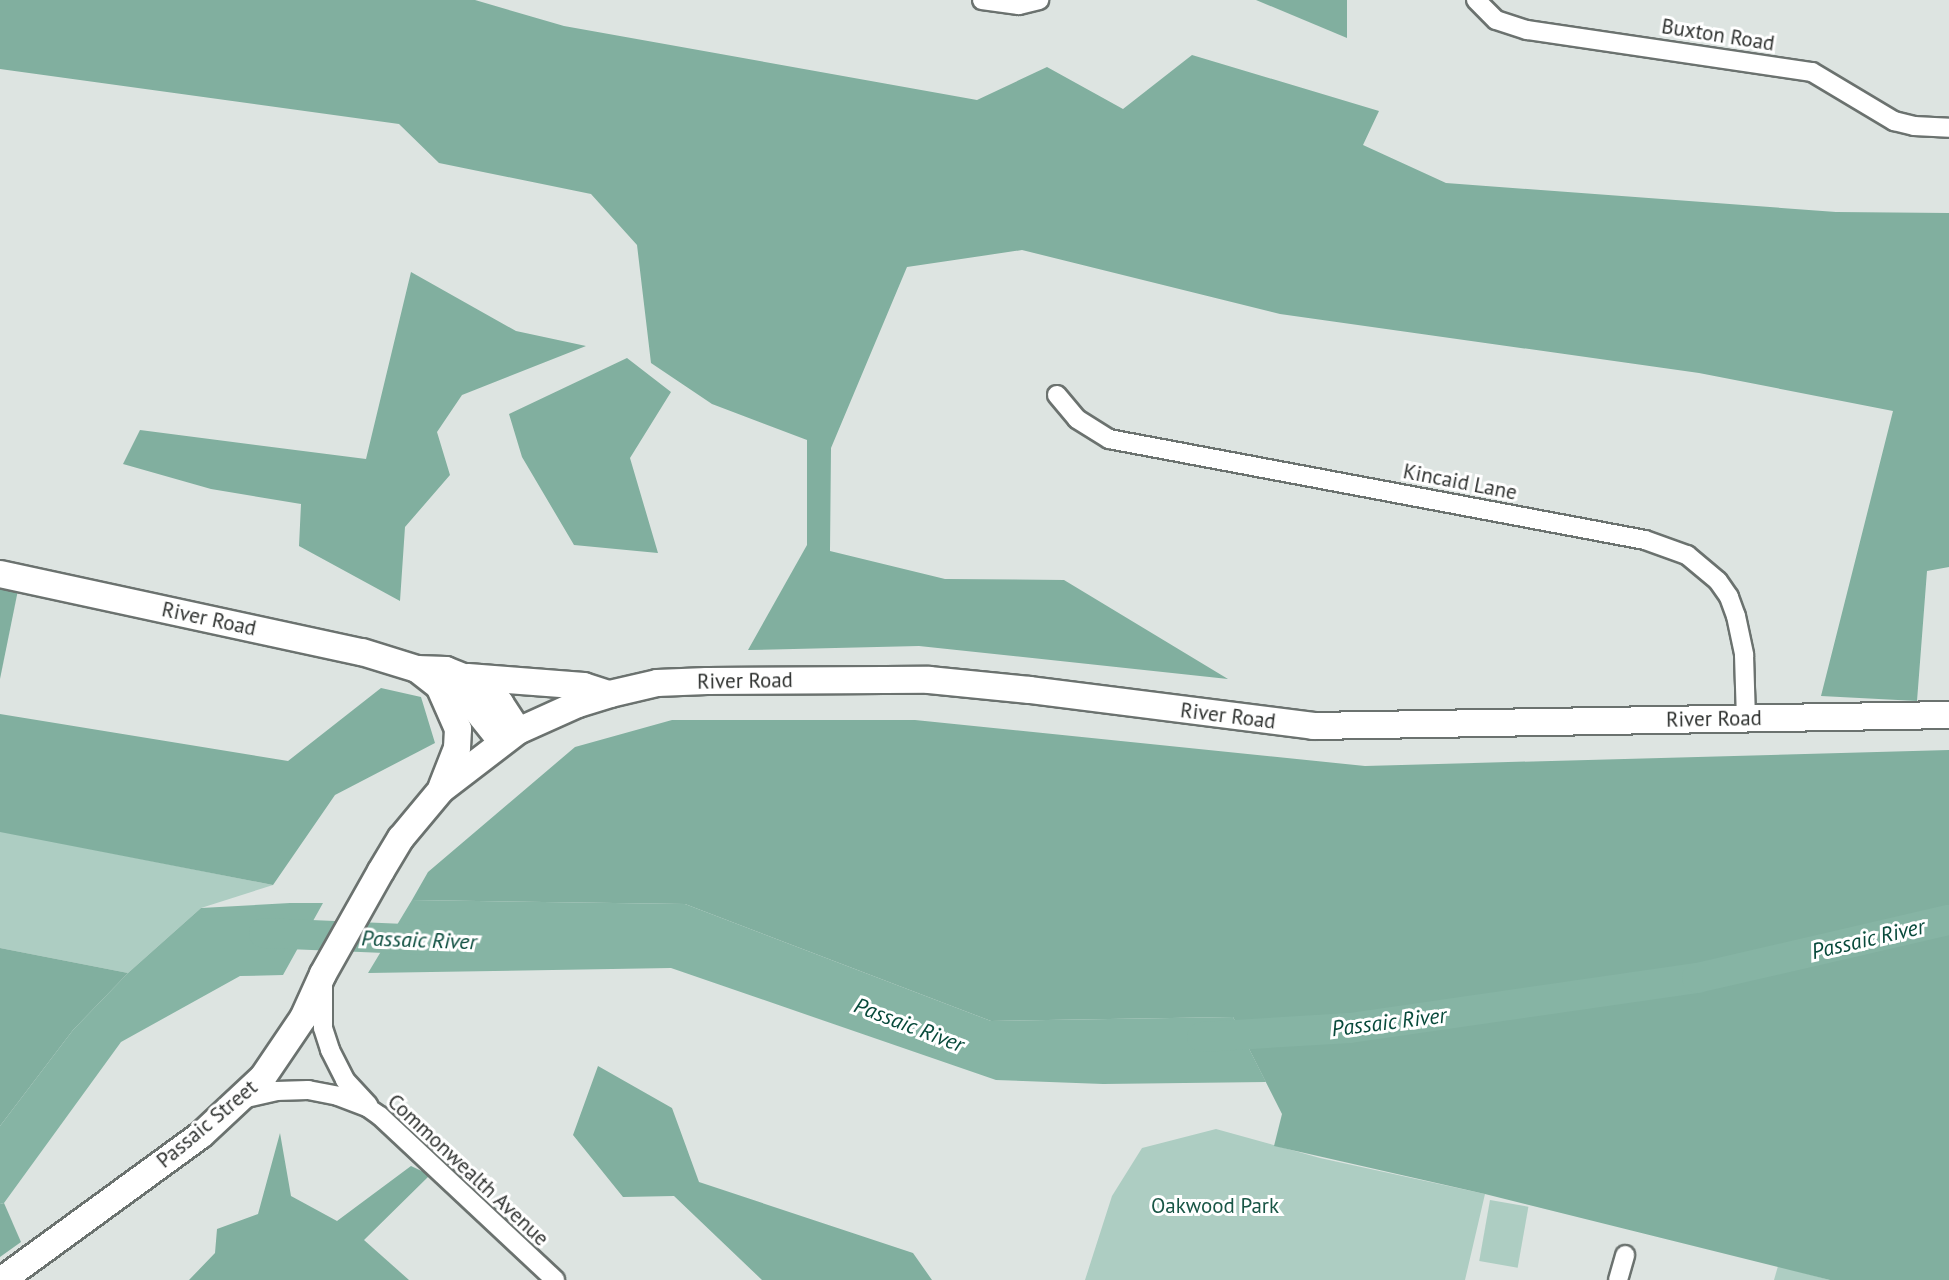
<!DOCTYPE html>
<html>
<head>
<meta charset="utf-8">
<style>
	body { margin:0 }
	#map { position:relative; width:1949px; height:1280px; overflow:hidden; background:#dde4e1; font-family:"PT Sans",sans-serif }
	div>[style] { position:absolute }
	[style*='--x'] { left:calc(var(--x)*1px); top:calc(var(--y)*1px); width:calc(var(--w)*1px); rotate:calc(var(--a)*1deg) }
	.green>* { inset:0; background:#adcdc2; transform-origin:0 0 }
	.forest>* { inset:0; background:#81af9f }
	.water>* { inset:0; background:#86b4a4 }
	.river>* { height:30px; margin:-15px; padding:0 15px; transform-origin:15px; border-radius:15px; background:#86b4a4 }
	.roads { filter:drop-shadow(2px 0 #6b726f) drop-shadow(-2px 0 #6b726f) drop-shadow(0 2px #6b726f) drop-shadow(0 -2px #6b726f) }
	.street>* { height:18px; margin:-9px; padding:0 9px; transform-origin:9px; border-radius:9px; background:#fff }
	.secondary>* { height:26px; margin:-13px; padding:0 13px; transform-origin:13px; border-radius:13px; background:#fff }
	span { translate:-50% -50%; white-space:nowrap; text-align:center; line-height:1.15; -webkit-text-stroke:6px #fff; paint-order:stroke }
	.street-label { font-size:21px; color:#303331 }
	.park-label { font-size:21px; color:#195646 }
	.water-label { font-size:22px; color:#084a3b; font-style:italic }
</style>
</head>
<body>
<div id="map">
	<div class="green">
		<div style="clip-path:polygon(0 831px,273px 885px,201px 908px,128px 973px,0 948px)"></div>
		<div style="clip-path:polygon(1216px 1129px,1320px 1158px,1485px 1194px,1465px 1280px,1085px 1280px,1112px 1196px,1142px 1148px)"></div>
		<div style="left:1490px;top:1200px;width:39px;height:62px;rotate:10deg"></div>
		<div style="clip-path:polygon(1778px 1266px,1830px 1280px,1774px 1280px)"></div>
	</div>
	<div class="forest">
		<div style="clip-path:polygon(0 0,475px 0,564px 26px,977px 100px,1047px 67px,1123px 109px,1192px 55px,1379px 111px,1363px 145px,1446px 183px,1836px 212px,1949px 213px,1949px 567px,1927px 571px,1917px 701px,1821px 696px,1893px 411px,1699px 373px,1280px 314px,1022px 250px,907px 267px,831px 448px,830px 551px,945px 579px,1064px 580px,1228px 679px,919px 646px,748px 650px,807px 545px,807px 440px,712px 404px,651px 363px,637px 245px,591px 194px,439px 163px,399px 124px,0 69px)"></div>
		<div style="clip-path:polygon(1256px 0,1347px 0,1347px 38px)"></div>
		<div style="clip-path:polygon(411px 272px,516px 331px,586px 346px,462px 395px,437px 432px,450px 475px,405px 527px,400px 601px,299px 546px,301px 504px,211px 489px,123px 464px,140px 430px,366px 459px)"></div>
		<div style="clip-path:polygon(627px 358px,671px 392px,630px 458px,658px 553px,574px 545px,522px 457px,509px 414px)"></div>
		<div style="clip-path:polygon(0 586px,18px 590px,0 679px)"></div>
		<div style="clip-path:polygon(381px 688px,421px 697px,435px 743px,335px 795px,273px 885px,0 832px,0 714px,288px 761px)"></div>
		<div style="clip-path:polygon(672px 720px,915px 720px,1365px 766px,1949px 750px,1949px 1280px,1830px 1280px,1485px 1194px,1274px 1146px,1282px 1114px,1233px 1017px,991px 1021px,685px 904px,412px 900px,428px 872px,575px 747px)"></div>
		<div style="clip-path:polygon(0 948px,128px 973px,73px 1030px,0 1126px)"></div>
		<div style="clip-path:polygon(598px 1066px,672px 1108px,699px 1182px,913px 1253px,932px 1280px,762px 1280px,674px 1196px,623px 1197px,573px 1135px)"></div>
		<div style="clip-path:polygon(280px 1133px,291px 1196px,337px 1221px,411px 1166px,430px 1175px,364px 1240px,409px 1280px,189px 1280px,215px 1253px,217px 1229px,258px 1214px)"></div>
		<div style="clip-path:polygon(4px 1203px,21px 1242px,0 1257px,0 1204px)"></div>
	</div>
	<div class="water">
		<div style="clip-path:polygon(412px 900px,685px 904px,991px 1021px,1233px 1017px,1266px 1082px,1103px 1084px,996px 1080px,671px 968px,368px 973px)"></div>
		<div style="clip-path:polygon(290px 903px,323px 903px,283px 975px,240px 976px,121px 1042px,4px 1203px,0 1204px,0 1126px,73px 1030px,128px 973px,201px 908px)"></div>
	</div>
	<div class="river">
		<div style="--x:264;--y:933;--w:164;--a:2.4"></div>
		<div style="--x:1202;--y:1037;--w:148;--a:-3.5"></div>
		<div style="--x:1350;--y:1028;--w:351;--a:-8.2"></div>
		<div style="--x:1697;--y:978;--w:259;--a:-13"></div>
	</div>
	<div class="roads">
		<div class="street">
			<div style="--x:982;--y:0;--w:37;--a:8"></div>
			<div style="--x:1019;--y:5;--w:21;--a:-14"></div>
			<div style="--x:1476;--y:0;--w:28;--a:45"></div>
			<div style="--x:1496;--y:20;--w:33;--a:18"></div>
			<div style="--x:1527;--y:30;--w:288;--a:8.4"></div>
			<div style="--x:1812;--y:72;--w:96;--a:30.9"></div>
			<div style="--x:1894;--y:121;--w:21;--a:14"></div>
			<div style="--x:1914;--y:126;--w:35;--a:3"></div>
			<div style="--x:1057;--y:395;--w:31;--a:50"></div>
			<div style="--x:1077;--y:419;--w:38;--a:32"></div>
			<div style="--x:1109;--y:439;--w:545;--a:10.67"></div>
			<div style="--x:1645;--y:540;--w:45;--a:19.7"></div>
			<div style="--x:1687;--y:555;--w:40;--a:40"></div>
			<div style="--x:1718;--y:581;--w:19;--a:55"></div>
			<div style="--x:1729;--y:597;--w:20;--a:70"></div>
			<div style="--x:1736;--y:616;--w:40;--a:78"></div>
			<div style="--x:1744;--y:655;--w:63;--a:88.2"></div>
			<div style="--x:323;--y:981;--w:47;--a:90"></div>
			<div style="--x:323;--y:1028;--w:23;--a:72"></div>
			<div style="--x:330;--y:1050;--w:34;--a:63"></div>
			<div style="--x:345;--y:1080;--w:34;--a:47"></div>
			<div style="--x:242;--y:1099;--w:35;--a:-13"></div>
			<div style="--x:276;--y:1091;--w:32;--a:-2"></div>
			<div style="--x:308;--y:1090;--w:31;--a:11"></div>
			<div style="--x:338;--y:1096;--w:31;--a:21"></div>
			<div style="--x:367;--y:1107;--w:16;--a:35"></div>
			<div style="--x:380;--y:1116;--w:240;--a:43.1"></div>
			<div style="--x:1618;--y:1280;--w:26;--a:-74"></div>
		</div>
		<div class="secondary">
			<div style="--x:0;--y:574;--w:370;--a:12.2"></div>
			<div style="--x:362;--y:652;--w:58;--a:17.2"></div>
			<div style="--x:417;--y:669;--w:29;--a:2"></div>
			<div style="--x:446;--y:670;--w:35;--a:22"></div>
			<div style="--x:478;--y:683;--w:30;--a:42"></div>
			<div style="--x:500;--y:703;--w:33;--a:57"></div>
			<div style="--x:417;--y:669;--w:28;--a:38"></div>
			<div style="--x:439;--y:686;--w:35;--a:27"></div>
			<div style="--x:470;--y:702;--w:51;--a:51.3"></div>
			<div style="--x:468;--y:677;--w:116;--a:4.4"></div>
			<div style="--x:584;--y:686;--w:26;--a:18"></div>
			<div style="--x:439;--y:686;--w:47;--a:66.2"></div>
			<div style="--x:458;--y:729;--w:19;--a:93"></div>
			<div style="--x:457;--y:748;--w:41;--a:111.5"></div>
			<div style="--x:2;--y:1280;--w:246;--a:-36.1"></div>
			<div style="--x:201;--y:1135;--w:85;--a:-43.1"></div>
			<div style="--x:263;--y:1077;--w:71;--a:-55.9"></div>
			<div style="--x:303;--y:1018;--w:48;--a:-65.6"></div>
			<div style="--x:323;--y:974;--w:118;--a:-60.6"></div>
			<div style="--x:381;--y:871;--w:39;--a:-59"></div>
			<div style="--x:401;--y:838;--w:62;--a:-50.2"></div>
			<div style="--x:441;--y:790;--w:97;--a:-37.5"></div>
			<div style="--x:518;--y:731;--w:66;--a:-24.2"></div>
			<div style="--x:578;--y:704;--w:34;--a:-17"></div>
			<div style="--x:610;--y:694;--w:48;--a:-13.2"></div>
			<div style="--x:657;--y:683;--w:50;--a:-2.3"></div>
			<div style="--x:707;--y:681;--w:222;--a:-0.3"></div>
			<div style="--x:929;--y:680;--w:101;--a:5.7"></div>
			<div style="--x:1030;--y:690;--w:285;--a:7.2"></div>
			<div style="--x:1313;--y:726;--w:636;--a:-0.99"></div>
		</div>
	</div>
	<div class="street-label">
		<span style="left:1718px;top:35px;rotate:9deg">Buxton Road</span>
		<span style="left:1460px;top:482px;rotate:11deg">Kincaid Lane</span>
		<span style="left:209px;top:619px;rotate:12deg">River Road</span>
		<span style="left:745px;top:681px;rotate:-1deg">River Road</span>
		<span style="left:1228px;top:716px;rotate:7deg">River Road</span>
		<span style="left:1714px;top:719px;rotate:-1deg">River Road</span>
		<span style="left:207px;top:1124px;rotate:-40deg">Passaic Street</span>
		<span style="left:468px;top:1170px;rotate:43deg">Commonwealth Avenue</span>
	</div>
	<div class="park-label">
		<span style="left:1215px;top:1206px">Oakwood Park</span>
	</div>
	<div class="water-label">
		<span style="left:1868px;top:939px;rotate:-13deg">Passaic River</span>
		<span style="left:419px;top:940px;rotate:2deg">Passaic River</span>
		<span style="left:1389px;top:1022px;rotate:-7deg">Passaic River</span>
		<span style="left:909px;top:1025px;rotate:21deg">Passaic River</span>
	</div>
</div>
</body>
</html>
